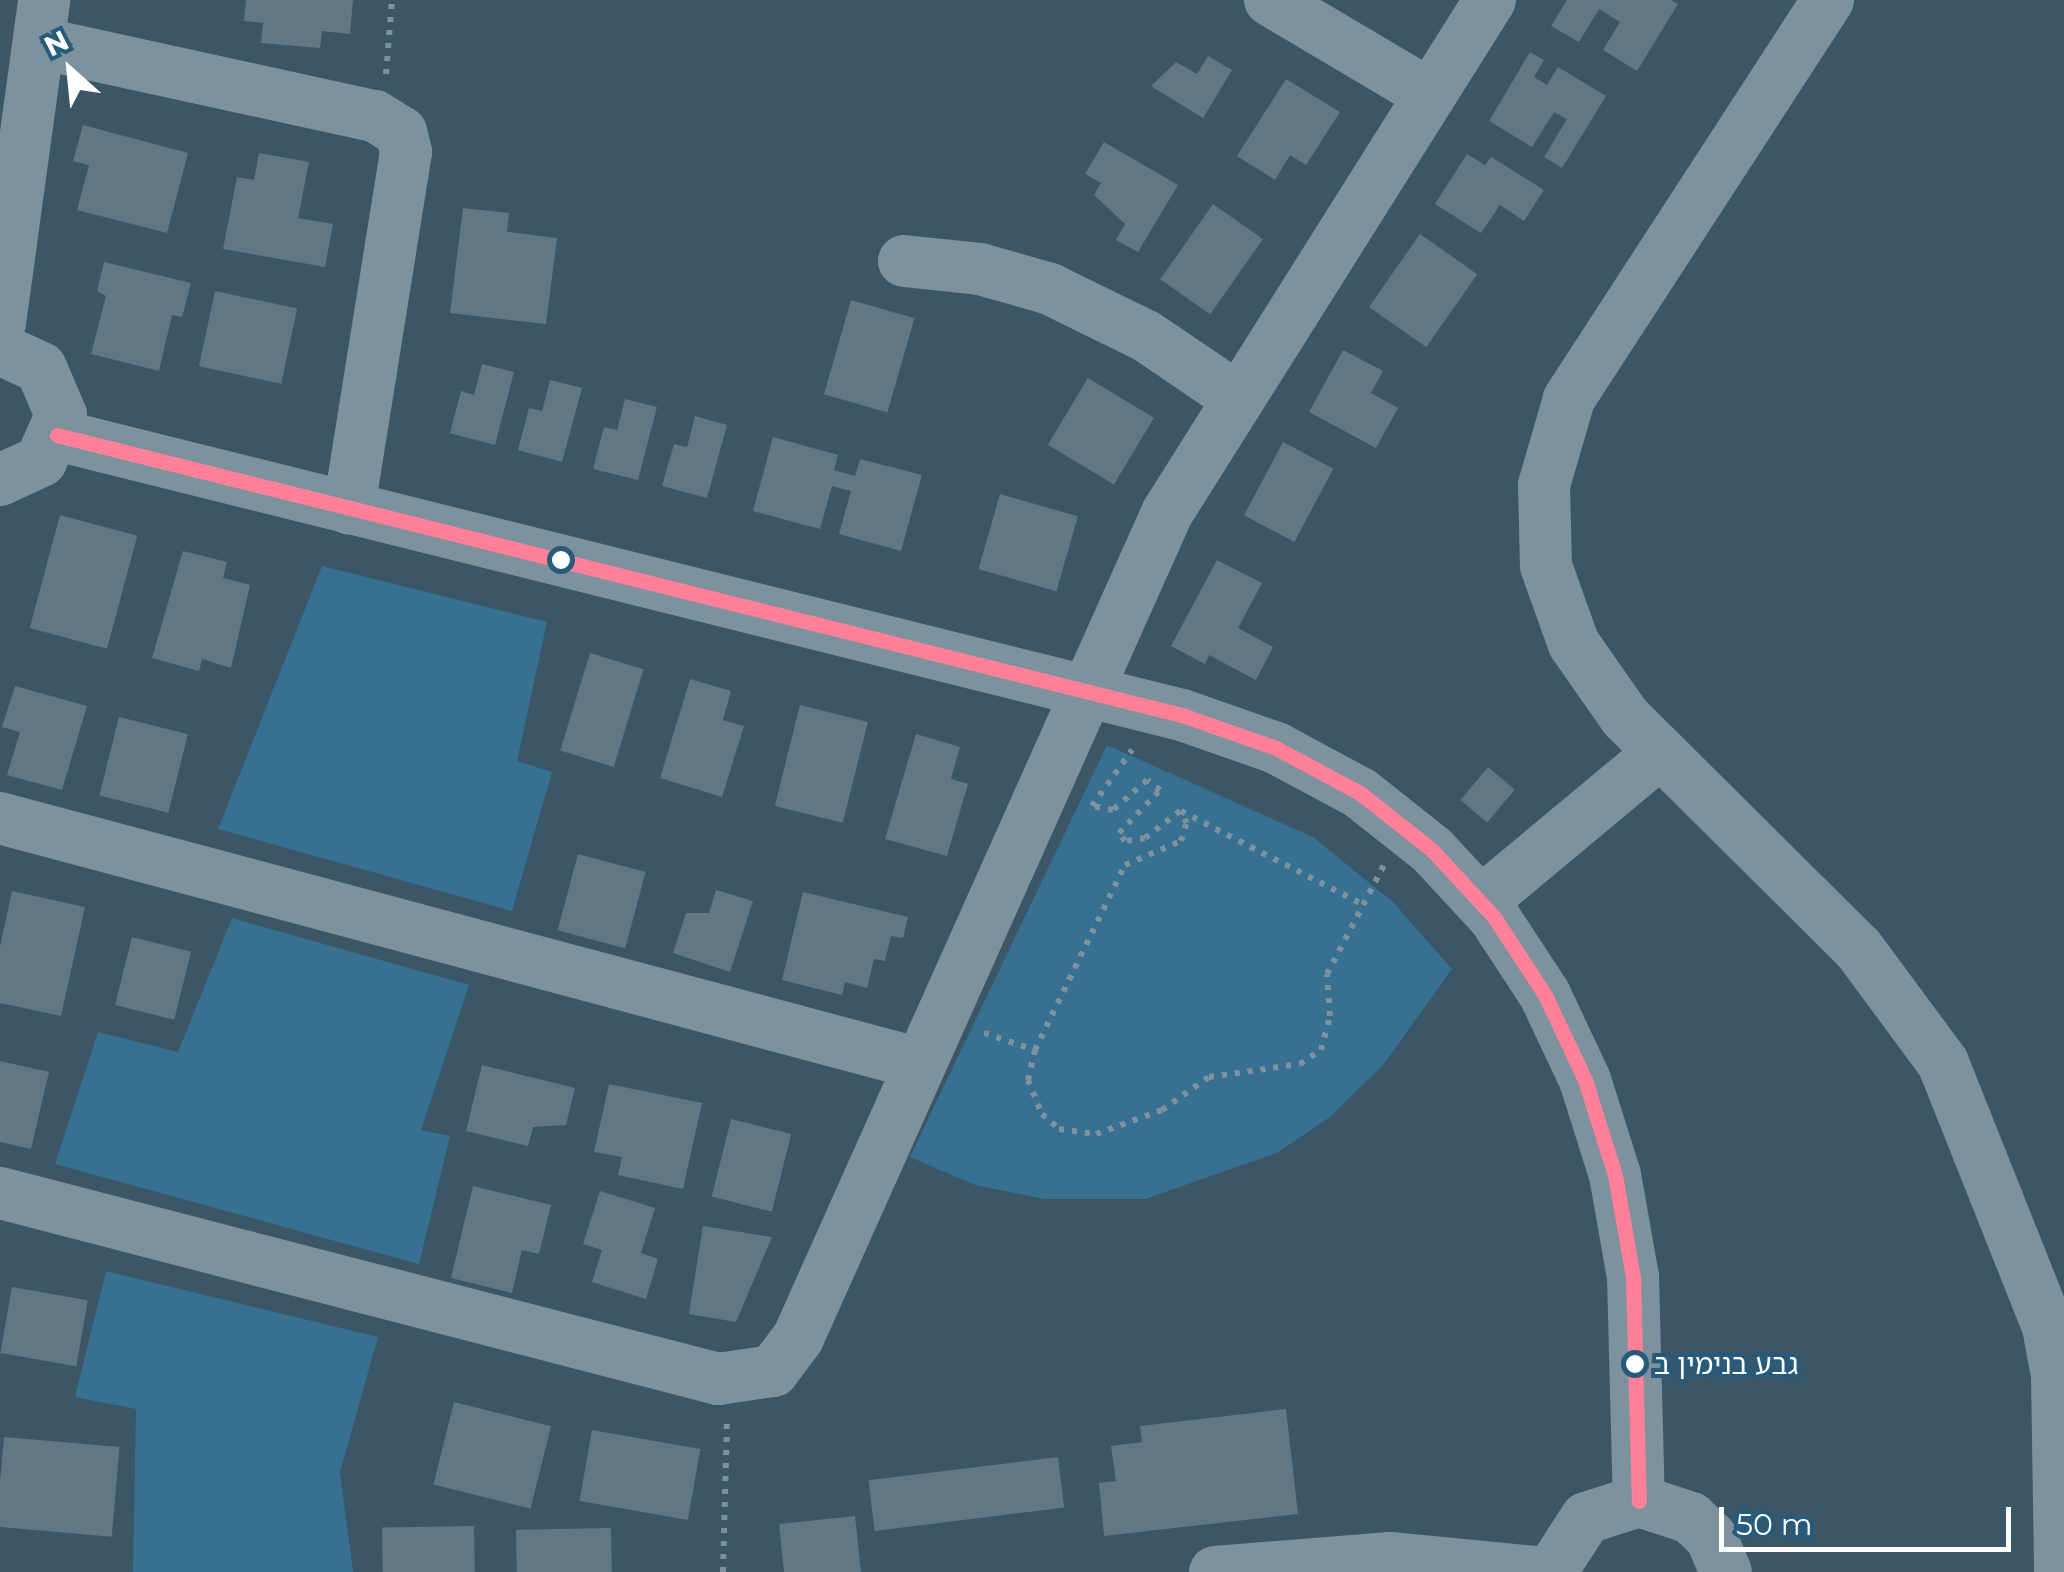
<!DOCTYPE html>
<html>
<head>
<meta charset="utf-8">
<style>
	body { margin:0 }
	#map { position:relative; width:2064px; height:1572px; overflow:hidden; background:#3a5667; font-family:Montserrat,"Noto Sans Hebrew",sans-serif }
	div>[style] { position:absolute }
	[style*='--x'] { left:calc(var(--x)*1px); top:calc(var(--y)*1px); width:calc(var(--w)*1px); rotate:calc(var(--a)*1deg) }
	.green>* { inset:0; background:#377091 }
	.building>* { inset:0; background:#627784; transform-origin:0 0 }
	.path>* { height:6px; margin-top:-3px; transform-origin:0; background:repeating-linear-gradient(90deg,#7e929e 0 5px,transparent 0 13px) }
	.minor>* { height:52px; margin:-26px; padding:0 26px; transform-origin:26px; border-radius:26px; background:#7e929e }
	.bus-1>* { height:15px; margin:-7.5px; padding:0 7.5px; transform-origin:7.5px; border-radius:7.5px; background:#ff8098 }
	.dots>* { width:28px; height:28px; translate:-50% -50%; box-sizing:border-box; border:5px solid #265b7b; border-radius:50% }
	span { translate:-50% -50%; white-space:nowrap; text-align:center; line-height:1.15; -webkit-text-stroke:8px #265b7b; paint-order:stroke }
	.bus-label { font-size:28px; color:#fff }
	.left { translate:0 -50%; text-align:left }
	.north { position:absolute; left:20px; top:20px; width:100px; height:100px; -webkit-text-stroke:8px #265b7b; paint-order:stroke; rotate:333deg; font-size:28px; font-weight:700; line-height:40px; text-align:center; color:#fff }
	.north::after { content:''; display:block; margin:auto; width:35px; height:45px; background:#fff; clip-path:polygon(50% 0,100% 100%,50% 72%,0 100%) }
	.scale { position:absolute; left:1719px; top:1507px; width:292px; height:45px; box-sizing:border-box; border:5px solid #fff; border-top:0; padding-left:12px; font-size:30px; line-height:35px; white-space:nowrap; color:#fff; -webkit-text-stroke:8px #265b7b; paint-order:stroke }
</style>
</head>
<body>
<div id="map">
	<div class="green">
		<div style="clip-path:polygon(322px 566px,547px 622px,517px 761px,552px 772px,512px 911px,218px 829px)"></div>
		<div style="clip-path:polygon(1107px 745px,1313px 837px,1393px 902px,1452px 969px,1383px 1065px,1330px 1117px,1277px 1153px,1145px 1199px,1044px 1199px,975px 1185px,910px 1157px)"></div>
		<div style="clip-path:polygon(232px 918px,469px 985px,421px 1130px,450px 1136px,419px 1264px,55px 1164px,98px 1032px,178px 1052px)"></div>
		<div style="clip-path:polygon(106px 1271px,378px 1337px,340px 1472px,353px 1572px,133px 1572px,136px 1409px,75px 1397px)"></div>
	</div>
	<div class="building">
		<div style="clip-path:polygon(246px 0,353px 0,350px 34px,322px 31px,320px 48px,261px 43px,263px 23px,244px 21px)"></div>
		<div style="clip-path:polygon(1567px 0,1671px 0,1678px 4px,1637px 71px,1603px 50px,1620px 22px,1599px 9px,1579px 42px,1551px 26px)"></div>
		<div style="clip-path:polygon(1530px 52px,1544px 60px,1534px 77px,1547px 85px,1558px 67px,1606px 96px,1562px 168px,1544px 157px,1567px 119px,1554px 112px,1532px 147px,1489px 121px)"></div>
		<div style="clip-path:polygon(1208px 56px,1232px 70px,1203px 118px,1151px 86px,1176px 62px,1197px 74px)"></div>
		<div style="clip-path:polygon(1286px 79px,1340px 112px,1306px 165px,1290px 155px,1275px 180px,1237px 156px)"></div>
		<div style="clip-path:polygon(83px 125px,188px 153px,167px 233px,77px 210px,89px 165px,73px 161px)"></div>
		<div style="clip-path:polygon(1104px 142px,1178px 185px,1138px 252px,1116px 240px,1125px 224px,1094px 195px,1101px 183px,1085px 174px)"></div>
		<div style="clip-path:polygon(259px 153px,309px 162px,298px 218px,333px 224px,325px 267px,223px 249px,237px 177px,254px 180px)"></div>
		<div style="clip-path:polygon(1467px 154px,1485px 165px,1491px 157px,1544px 190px,1524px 221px,1500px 205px,1481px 233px,1435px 204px)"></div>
		<div style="left:1213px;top:204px;width:61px;height:92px;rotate:35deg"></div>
		<div style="clip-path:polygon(463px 208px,509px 213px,507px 232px,557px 238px,546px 324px,450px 313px)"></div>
		<div style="left:1420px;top:234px;width:70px;height:89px;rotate:35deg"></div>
		<div style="clip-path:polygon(104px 262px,191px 283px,182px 317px,172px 315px,159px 371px,91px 354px,106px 296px,97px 291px)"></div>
		<div style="left:215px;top:291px;width:84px;height:77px;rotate:12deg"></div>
		<div style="left:851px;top:300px;width:66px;height:98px;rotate:16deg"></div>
		<div style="clip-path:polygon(1343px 350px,1383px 371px,1371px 393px,1398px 408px,1376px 448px,1309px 412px)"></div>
		<div style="clip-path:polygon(482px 364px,514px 372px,495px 445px,450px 433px,461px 391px,474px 395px)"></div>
		<div style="left:1088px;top:378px;width:77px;height:78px;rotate:31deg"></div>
		<div style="clip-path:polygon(550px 380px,582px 388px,562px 462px,518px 450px,529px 408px,542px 411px)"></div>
		<div style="clip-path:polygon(625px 399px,657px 407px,638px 480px,593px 469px,604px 427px,617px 430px)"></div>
		<div style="clip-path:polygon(695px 416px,727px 425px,707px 498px,662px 486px,674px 444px,687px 447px)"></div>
		<div style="clip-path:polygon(773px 437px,838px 455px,834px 470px,855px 476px,860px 459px,922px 475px,901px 551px,839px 534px,851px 491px,832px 486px,820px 529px,753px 511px)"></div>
		<div style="left:1283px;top:442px;width:57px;height:83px;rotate:28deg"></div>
		<div style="left:1000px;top:494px;width:81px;height:78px;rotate:16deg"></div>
		<div style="left:60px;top:515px;width:80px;height:117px;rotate:15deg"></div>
		<div style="clip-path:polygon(183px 551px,227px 562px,223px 578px,250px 585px,231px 668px,202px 659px,199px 671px,152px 658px)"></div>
		<div style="clip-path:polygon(1217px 560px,1262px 583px,1238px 628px,1273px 647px,1256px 680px,1209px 655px,1205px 664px,1171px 646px)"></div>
		<div style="left:590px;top:653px;width:56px;height:102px;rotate:17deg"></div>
		<div style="clip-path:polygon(690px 679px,731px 691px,723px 720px,744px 726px,722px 797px,660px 778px)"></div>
		<div style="clip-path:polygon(15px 686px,87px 706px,62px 790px,7px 775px,20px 732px,2px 727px)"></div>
		<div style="left:800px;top:705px;width:70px;height:104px;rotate:14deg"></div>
		<div style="left:119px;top:717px;width:71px;height:81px;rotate:14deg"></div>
		<div style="clip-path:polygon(916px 734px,960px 747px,951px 779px,968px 784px,947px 856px,885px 839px)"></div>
		<div style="left:1488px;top:767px;width:35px;height:43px;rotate:40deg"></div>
		<div style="left:578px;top:854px;width:70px;height:79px;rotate:15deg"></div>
		<div style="clip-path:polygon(716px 890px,753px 901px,730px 972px,673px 953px,686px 913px,709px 913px)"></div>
		<div style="clip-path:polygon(12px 891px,85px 907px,61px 1016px,0 1003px,0 947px)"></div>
		<div style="clip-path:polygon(803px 892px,908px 917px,903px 938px,891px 936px,885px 961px,874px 959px,867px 988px,845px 982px,842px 995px,782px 980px)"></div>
		<div style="left:132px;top:937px;width:61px;height:70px;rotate:14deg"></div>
		<div style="clip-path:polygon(0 1061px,49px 1072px,31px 1149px,0 1142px)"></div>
		<div style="clip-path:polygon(482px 1065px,575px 1088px,566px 1125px,533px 1127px,528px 1146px,466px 1131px)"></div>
		<div style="clip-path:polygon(609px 1084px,702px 1103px,683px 1189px,618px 1175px,622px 1157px,594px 1152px)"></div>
		<div style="left:731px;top:1119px;width:62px;height:80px;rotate:14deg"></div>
		<div style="clip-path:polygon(473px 1186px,551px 1205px,539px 1254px,522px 1250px,512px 1293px,451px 1278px)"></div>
		<div style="clip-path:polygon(600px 1191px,655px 1208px,641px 1253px,658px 1259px,646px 1299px,592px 1282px,602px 1250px,583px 1244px)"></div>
		<div style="clip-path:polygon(703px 1226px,772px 1237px,736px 1322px,689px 1314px)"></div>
		<div style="left:12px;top:1287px;width:77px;height:67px;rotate:10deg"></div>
		<div style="left:454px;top:1402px;width:100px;height:85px;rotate:14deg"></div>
		<div style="clip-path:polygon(1286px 1409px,1298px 1514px,1104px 1536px,1099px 1483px,1116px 1481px,1111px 1446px,1142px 1442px,1140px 1426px)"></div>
		<div style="left:592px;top:1430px;width:110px;height:72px;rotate:10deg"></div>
		<div style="left:4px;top:1437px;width:116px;height:90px;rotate:5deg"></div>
		<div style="left:1058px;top:1457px;width:51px;height:191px;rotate:83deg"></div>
		<div style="clip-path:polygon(855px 1516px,861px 1572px,784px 1572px,779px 1524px)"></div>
		<div style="left:474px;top:1526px;width:46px;height:92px;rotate:89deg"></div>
		<div style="left:611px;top:1528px;width:44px;height:95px;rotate:89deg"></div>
	</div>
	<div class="path">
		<div style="--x:386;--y:74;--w:74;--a:-85.4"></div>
		<div style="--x:1181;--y:811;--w:203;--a:27.2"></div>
		<div style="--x:984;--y:1033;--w:54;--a:18.4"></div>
		<div style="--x:1035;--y:1050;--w:206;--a:-64.1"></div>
		<div style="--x:1125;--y:865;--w:61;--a:-23.2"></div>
		<div style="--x:1181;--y:841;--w:19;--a:-72"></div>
		<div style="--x:1187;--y:823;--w:14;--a:-120"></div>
		<div style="--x:1180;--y:811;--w:44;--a:142.4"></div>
		<div style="--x:1145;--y:838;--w:20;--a:171"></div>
		<div style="--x:1125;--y:841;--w:10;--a:-127"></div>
		<div style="--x:1119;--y:833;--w:59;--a:-46.4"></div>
		<div style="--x:1160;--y:790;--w:16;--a:-142"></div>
		<div style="--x:1147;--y:780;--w:45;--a:138.6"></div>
		<div style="--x:1113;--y:810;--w:21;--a:-169"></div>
		<div style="--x:1092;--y:806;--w:69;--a:-54.5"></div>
		<div style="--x:1035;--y:1050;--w:31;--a:103"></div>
		<div style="--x:1028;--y:1080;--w:37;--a:68"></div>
		<div style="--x:1042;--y:1114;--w:23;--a:41"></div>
		<div style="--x:1059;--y:1129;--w:37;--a:8"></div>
		<div style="--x:1096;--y:1134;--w:70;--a:-20"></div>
		<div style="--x:1162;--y:1110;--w:57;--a:-35.1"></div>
		<div style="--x:1209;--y:1077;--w:92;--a:-8.1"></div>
		<div style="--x:1300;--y:1064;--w:25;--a:-34"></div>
		<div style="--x:1321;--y:1050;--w:35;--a:-75"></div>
		<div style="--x:1330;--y:1016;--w:42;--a:-94.1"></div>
		<div style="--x:1327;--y:974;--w:123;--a:-62.4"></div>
		<div style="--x:723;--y:1572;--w:150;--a:-88.5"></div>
	</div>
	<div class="minor">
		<div style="--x:1270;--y:0;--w:186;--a:30.7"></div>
		<div style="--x:1828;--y:0;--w:476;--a:123"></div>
		<div style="--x:1569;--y:399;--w:90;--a:106.2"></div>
		<div style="--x:1544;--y:485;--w:81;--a:88.6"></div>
		<div style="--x:1546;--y:566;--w:83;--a:70.3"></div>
		<div style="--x:1574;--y:644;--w:89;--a:55.1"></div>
		<div style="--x:1625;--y:717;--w:328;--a:44.8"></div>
		<div style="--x:1858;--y:948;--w:143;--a:53.5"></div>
		<div style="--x:1943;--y:1063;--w:284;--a:68.3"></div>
		<div style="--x:2048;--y:1327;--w:49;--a:79.4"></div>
		<div style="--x:2057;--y:1375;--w:197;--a:89.1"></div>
		<div style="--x:39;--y:43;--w:344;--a:12.3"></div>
		<div style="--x:375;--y:116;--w:31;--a:32"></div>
		<div style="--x:401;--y:132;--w:21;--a:76"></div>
		<div style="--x:406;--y:152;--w:361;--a:99.1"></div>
		<div style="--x:904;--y:261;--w:76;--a:6"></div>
		<div style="--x:980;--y:269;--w:73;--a:15.9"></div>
		<div style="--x:1050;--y:289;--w:107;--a:26.1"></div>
		<div style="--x:1146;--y:336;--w:109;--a:34.1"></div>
		<div style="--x:0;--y:323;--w:326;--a:-82.2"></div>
		<div style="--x:0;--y:349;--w:45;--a:24.9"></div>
		<div style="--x:41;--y:368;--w:51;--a:66.9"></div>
		<div style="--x:61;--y:415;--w:50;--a:113.5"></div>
		<div style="--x:41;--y:461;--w:45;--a:155.1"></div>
		<div style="--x:57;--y:435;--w:1159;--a:13.98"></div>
		<div style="--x:1182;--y:715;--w:100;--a:19.3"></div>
		<div style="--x:1276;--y:748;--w:95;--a:28.2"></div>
		<div style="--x:1360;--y:793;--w:92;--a:38.4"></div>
		<div style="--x:1432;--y:850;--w:91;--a:47.2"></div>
		<div style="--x:1494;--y:917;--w:93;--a:56.8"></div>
		<div style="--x:1545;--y:995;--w:94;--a:64.8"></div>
		<div style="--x:1585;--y:1080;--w:100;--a:72.5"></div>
		<div style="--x:1615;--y:1175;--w:104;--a:80"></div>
		<div style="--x:1633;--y:1277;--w:224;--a:88.5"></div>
		<div style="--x:0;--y:818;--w:952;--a:14.97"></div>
		<div style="--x:1481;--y:902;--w:233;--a:-39.8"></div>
		<div style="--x:0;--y:1193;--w:742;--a:14.52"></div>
		<div style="--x:718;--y:1379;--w:56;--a:-8.3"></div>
		<div style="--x:773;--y:1371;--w:41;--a:-52.9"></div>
		<div style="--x:798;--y:1338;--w:904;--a:-65.9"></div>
		<div style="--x:1167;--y:513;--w:606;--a:-57.8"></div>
		<div style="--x:1215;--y:1572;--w:176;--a:-4.6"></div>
		<div style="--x:1390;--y:1558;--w:146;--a:5.5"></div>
		<div style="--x:1551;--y:1572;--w:64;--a:-57.1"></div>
		<div style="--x:1586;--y:1518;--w:56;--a:-17.8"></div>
		<div style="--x:1639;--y:1501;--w:55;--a:18.1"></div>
		<div style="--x:1691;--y:1518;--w:28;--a:44"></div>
		<div style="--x:1711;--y:1537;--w:38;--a:67"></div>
	</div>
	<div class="bus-1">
		<div style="--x:57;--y:435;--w:1159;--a:13.98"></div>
		<div style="--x:1182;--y:715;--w:100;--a:19.3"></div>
		<div style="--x:1276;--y:748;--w:95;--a:28.2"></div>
		<div style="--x:1360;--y:793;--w:92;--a:38.4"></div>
		<div style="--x:1432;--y:850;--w:91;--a:47.2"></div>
		<div style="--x:1494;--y:917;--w:93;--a:56.8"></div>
		<div style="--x:1545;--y:995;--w:94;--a:64.8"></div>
		<div style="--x:1585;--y:1080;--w:100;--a:72.5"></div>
		<div style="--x:1615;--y:1175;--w:104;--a:80"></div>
		<div style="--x:1633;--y:1277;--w:224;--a:88.5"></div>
	</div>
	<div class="dots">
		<div style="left:561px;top:560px;background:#fff"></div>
		<div style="left:1635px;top:1364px;background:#fff"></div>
	</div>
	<div class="bus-label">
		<span class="left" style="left:1654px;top:1364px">גבע בנימין ב</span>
	</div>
	<div class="north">N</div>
	<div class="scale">50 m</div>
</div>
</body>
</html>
